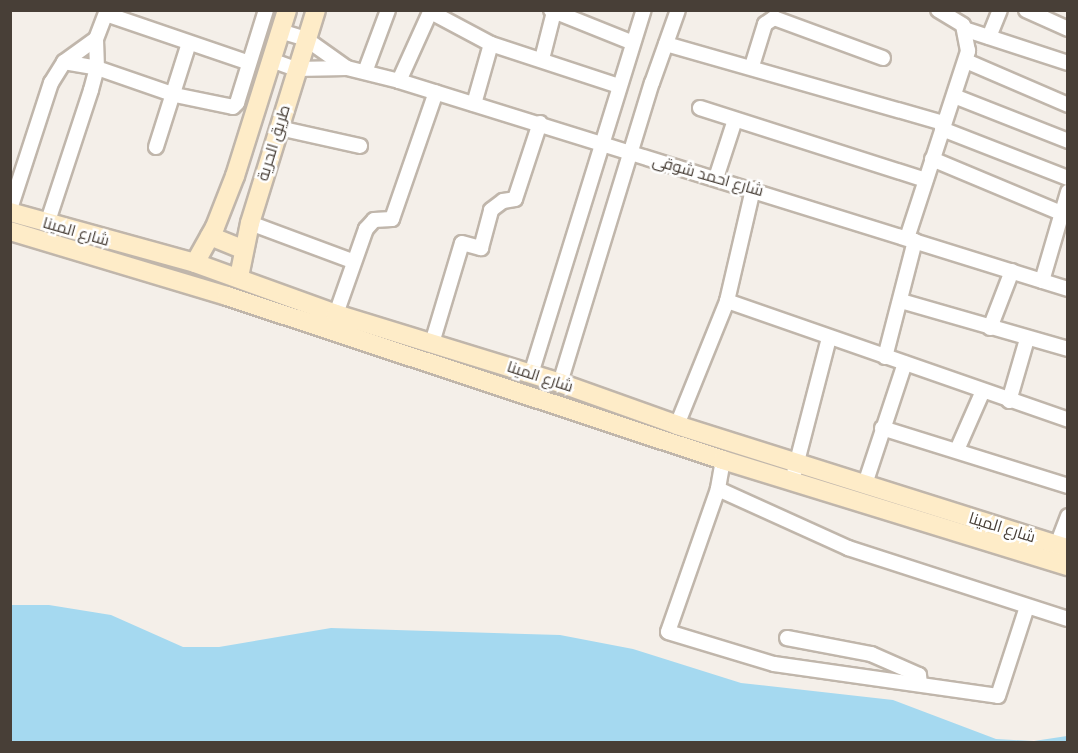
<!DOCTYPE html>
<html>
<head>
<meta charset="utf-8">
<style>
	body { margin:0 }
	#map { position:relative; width:1078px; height:753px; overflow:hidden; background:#f4efe9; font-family:"Public Sans",Cairo,sans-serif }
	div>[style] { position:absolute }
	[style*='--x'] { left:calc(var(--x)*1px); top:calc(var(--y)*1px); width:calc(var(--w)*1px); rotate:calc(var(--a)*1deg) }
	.water>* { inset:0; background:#a5d9f0 }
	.roads { filter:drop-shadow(2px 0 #c0b6ab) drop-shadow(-2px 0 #c0b6ab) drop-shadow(0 2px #c0b6ab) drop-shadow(0 -2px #c0b6ab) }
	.minor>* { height:14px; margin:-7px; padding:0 7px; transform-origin:7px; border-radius:7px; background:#fff }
	.secondary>* { height:18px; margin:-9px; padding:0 9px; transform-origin:9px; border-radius:9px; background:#feecc8 }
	span { translate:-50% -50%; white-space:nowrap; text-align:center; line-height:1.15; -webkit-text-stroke:5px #fff; paint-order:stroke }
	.street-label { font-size:16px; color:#483f37 }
	.frame { position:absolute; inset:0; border:12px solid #483f37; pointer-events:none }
</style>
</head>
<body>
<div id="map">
	<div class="water">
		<div style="clip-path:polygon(11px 605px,49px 605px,111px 615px,183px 647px,219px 647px,331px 628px,560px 635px,633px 649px,741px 683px,893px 700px,996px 739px,1034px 741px,1067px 736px,1067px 742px,11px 742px)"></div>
	</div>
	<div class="roads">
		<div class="minor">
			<div style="--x:551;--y:10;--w:88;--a:21.9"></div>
			<div style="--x:1026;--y:10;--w:46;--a:24.3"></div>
			<div style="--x:431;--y:12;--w:68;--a:28.1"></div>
			<div style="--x:491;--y:44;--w:135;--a:18.2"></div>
			<div style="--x:106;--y:14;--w:149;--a:18.8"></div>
			<div style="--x:967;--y:30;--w:106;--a:18.1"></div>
			<div style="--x:280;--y:31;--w:27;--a:17"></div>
			<div style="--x:306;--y:39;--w:50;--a:35.3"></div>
			<div style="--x:989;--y:37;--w:29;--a:-68"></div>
			<div style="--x:666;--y:44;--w:289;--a:15.9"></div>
			<div style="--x:542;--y:59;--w:49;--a:-75.7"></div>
			<div style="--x:271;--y:60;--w:27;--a:20"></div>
			<div style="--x:296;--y:69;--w:51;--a:-1.1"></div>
			<div style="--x:347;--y:68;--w:54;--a:14"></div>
			<div style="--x:399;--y:81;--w:701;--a:17.27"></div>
			<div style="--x:966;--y:61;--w:111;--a:23.3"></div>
			<div style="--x:64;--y:62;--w:34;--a:10"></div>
			<div style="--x:97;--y:68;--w:83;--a:19.1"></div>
			<div style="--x:175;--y:95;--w:59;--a:11.7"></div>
			<div style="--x:233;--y:107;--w:6;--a:-45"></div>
			<div style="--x:237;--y:103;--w:97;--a:-72.7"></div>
			<div style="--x:752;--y:66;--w:44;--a:-72.8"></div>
			<div style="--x:765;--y:24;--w:11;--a:-34"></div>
			<div style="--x:774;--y:18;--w:116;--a:20.2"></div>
			<div style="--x:365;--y:72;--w:66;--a:-69.6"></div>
			<div style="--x:399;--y:81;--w:78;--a:-65.7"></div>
			<div style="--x:954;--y:96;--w:123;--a:21.5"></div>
			<div style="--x:474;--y:104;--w:62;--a:-74.2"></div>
			<div style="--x:700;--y:108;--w:236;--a:17.7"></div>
			<div style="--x:279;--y:128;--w:83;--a:12.5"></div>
			<div style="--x:942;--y:129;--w:135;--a:21.3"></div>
			<div style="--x:156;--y:147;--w:109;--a:-72.4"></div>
			<div style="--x:932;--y:159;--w:147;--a:22.7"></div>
			<div style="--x:716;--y:178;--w:61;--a:-71.9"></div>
			<div style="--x:10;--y:209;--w:133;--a:-72"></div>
			<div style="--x:51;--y:83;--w:25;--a:-58"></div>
			<div style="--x:64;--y:62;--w:39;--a:-36"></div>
			<div style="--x:250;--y:223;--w:109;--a:20.4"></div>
			<div style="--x:47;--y:224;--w:141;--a:-71.8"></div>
			<div style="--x:91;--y:90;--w:23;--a:-75"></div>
			<div style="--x:97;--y:68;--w:29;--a:-92"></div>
			<div style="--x:96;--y:39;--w:31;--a:-69"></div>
			<div style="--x:907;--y:238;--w:197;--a:-71.9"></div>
			<div style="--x:968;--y:51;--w:26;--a:-101"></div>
			<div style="--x:963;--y:25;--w:29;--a:-149"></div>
			<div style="--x:1042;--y:281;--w:93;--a:-73.7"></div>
			<div style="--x:727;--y:301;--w:361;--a:19.2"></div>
			<div style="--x:901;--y:301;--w:174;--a:16"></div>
			<div style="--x:336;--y:314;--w:90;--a:-70.6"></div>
			<div style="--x:366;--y:229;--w:12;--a:-48"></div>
			<div style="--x:374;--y:220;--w:18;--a:-3"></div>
			<div style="--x:392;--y:219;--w:134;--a:-70.9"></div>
			<div style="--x:990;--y:328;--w:61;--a:-68.9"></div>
			<div style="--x:432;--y:343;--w:104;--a:-73.3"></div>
			<div style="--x:462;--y:243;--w:20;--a:15"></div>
			<div style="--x:481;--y:248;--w:39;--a:-75"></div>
			<div style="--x:491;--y:210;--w:15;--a:-37"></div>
			<div style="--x:503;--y:201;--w:12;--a:-9"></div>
			<div style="--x:515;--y:199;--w:80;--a:-71.8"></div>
			<div style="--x:885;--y:357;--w:120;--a:-75.5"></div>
			<div style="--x:531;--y:374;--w:381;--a:-72.8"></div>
			<div style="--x:560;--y:383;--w:314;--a:-73"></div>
			<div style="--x:652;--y:83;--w:77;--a:-70.4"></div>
			<div style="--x:1009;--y:401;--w:65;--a:-73.8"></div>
			<div style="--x:677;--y:425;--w:134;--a:-68"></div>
			<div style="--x:727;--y:301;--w:115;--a:-76.9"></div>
			<div style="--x:882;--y:428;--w:195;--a:17.3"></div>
			<div style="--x:957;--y:450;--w:62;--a:-66.3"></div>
			<div style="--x:723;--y:460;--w:29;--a:100"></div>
			<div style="--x:718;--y:489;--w:151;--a:109.3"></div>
			<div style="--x:668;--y:632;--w:111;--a:16.8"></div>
			<div style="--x:774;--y:664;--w:226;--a:8.1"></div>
			<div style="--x:998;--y:696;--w:94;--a:-72"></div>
			<div style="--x:792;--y:481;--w:148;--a:-75.5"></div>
			<div style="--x:865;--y:484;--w:127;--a:-71.7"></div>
			<div style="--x:718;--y:489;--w:143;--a:24.4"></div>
			<div style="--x:848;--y:548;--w:231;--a:17.9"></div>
			<div style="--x:1057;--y:545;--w:31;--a:-69"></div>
			<div style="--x:787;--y:638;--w:86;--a:10.8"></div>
			<div style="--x:871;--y:654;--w:52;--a:23.6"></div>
			<div style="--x:919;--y:675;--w:9;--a:84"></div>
		</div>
		<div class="secondary">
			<div style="--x:10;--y:212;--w:192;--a:15.4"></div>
			<div style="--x:195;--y:263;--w:150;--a:19.9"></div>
			<div style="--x:336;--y:314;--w:234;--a:17.1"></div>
			<div style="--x:560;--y:383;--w:124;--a:19.7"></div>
			<div style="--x:677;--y:425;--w:410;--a:17.5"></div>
			<div style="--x:10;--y:231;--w:227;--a:16.7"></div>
			<div style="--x:227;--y:296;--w:522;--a:18.3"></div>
			<div style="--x:723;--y:460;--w:361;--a:17.1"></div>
			<div style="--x:210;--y:236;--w:35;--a:22"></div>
			<div style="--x:195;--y:263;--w:41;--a:-60.9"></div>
			<div style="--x:215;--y:227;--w:55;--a:-68.6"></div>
			<div style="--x:235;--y:176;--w:174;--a:-72.6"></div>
			<div style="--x:239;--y:277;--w:55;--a:-78.5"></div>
			<div style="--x:250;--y:223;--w:223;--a:-72.8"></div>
		</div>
	</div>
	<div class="street-label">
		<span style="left:274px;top:143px;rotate:-73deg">طريق الحرية</span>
		<span style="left:708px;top:176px;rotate:16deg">شارع احمد شوقى</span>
		<span style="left:76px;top:232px;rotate:16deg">شارع المينا</span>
		<span style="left:540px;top:377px;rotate:18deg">شارع المينا</span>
		<span style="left:1002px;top:528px;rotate:17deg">شارع المينا</span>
	</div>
	<div class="frame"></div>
</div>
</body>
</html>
